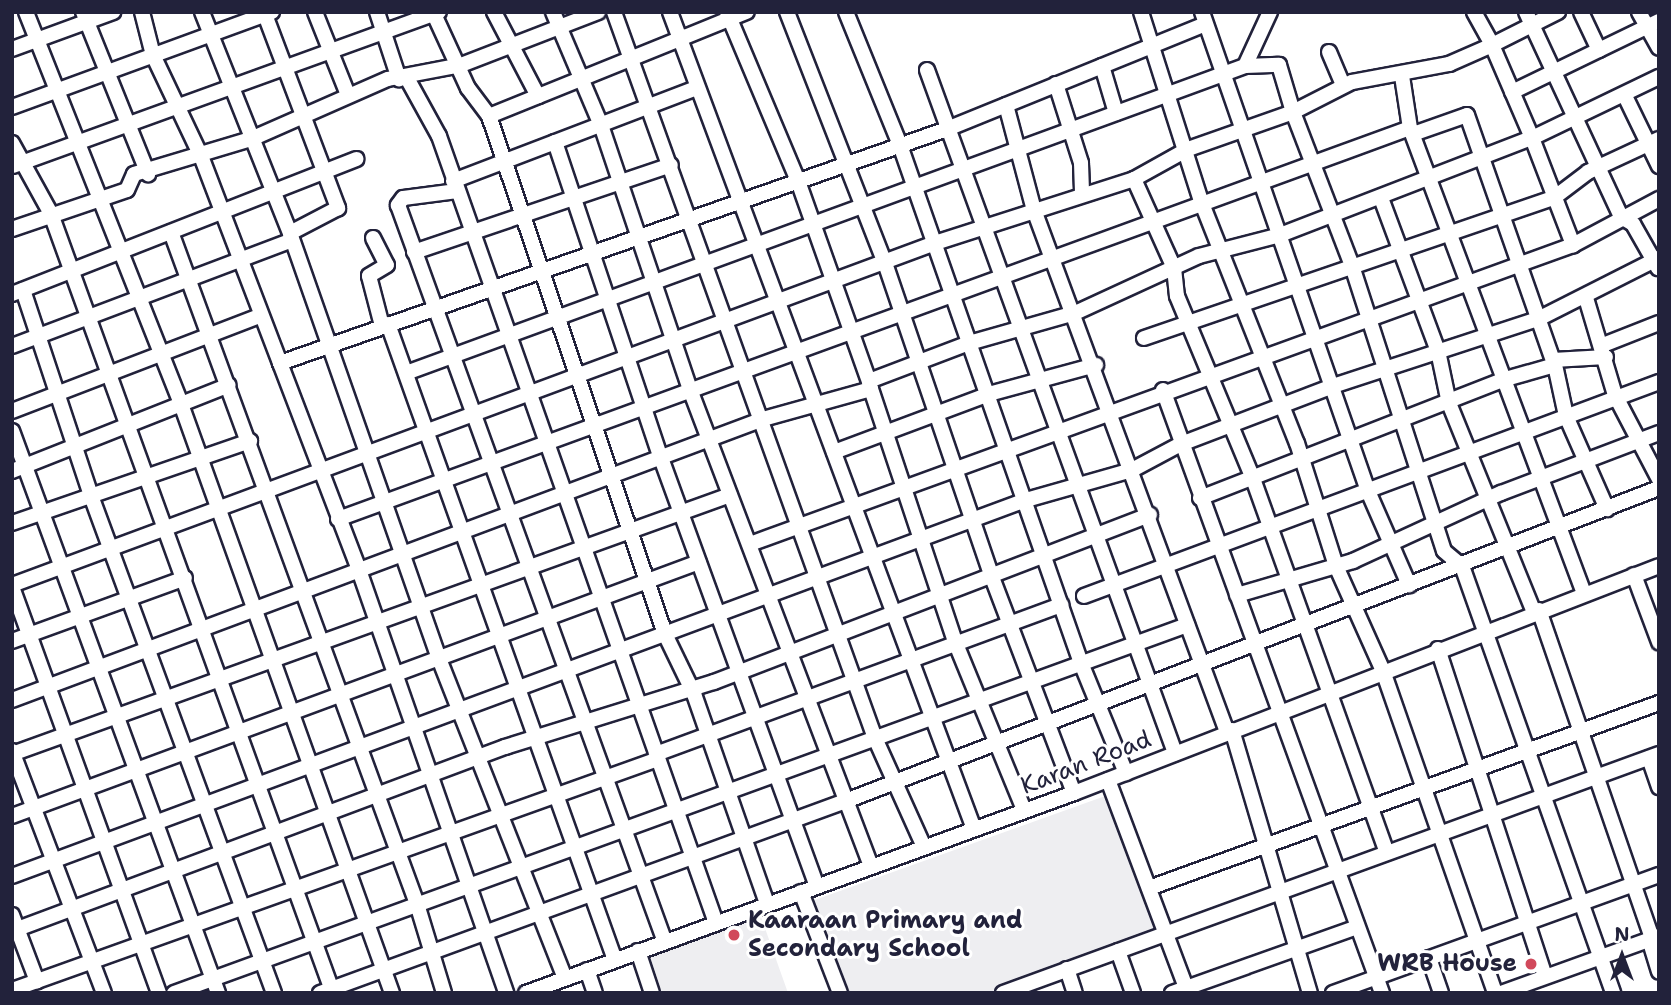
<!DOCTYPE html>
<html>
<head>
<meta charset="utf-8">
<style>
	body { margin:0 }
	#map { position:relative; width:1671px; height:1005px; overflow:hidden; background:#fff; font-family:"Shantell Sans",sans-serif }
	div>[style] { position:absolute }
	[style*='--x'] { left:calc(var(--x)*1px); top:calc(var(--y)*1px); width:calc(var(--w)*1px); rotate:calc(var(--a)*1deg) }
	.built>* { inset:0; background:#eeeef1 }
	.roads { filter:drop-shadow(2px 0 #22223b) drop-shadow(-2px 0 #22223b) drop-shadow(0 2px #22223b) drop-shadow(0 -2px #22223b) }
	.minor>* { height:14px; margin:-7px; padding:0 7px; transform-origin:7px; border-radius:7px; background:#fff }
	.dots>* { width:19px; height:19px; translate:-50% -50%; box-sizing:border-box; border:4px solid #fff; border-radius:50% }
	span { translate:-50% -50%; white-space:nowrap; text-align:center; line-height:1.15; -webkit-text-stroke:6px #fff; paint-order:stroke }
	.street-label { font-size:24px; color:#22223b }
	.poi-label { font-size:24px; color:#22223b; font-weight:700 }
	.left { translate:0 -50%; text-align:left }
	.right { translate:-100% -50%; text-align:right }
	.frame { position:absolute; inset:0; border:14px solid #22223b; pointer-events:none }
	.north { position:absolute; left:1587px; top:921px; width:70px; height:70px; -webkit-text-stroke:5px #fff; paint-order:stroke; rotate:0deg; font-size:19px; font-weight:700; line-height:28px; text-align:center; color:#22223b }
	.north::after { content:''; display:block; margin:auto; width:24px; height:32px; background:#22223b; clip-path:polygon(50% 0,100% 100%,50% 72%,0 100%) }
</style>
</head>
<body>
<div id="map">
	<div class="built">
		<div style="clip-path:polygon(1108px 795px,1157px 933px,993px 993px,849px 993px,812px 901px)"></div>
		<div style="clip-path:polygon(760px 914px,788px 993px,655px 993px,641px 956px)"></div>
	</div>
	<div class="roads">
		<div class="minor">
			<div style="--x:26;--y:12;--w:422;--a:68.4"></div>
			<div style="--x:181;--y:404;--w:626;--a:70.29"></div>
			<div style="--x:83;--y:12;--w:175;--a:68.1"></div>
			<div style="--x:142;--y:12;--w:44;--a:75.7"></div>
			<div style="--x:153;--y:55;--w:112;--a:64.6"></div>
			<div style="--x:201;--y:156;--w:443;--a:69.1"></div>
			<div style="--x:359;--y:570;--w:448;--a:70.8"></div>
			<div style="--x:202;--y:12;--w:238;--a:68.3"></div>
			<div style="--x:290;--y:233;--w:448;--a:70.7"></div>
			<div style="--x:438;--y:656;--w:346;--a:68.5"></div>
			<div style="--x:264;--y:12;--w:210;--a:69.3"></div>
			<div style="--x:338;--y:208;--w:54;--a:152.5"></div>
			<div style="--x:315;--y:12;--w:89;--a:68.3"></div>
			<div style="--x:377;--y:12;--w:71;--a:71.8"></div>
			<div style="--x:433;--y:12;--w:84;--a:65.3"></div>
			<div style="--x:468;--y:88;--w:35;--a:53"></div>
			<div style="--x:489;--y:116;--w:547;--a:71.23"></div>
			<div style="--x:665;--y:634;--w:67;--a:64.2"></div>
			<div style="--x:694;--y:694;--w:222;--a:70.8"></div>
			<div style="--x:494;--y:12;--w:95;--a:62.4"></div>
			<div style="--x:553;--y:12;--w:123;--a:67"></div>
			<div style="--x:601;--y:125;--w:282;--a:71.4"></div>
			<div style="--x:691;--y:392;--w:507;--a:69.21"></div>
			<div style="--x:614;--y:12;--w:771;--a:70.23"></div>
			<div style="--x:875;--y:738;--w:120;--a:65.8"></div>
			<div style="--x:670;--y:12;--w:872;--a:69.59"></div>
			<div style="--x:727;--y:12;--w:183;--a:67.2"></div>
			<div style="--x:798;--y:181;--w:212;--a:70.5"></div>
			<div style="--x:787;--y:12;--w:269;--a:68.7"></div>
			<div style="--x:885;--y:263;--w:326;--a:71.2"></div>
			<div style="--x:990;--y:572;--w:236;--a:69.2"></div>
			<div style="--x:846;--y:12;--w:144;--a:67.9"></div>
			<div style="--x:900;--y:145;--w:549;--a:70.74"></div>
			<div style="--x:1081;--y:663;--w:119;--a:67.8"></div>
			<div style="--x:1141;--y:12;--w:198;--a:72.4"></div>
			<div style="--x:1201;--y:201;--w:260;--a:68.4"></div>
			<div style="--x:1297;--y:443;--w:129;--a:72.4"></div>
			<div style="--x:1336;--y:566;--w:115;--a:65.9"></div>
			<div style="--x:1383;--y:671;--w:341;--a:70.8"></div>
			<div style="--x:1202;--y:12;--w:507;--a:70.89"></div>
			<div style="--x:1368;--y:491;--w:103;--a:66.4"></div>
			<div style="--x:1474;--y:12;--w:38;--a:61"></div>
			<div style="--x:1492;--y:45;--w:74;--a:-26.6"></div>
			<div style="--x:1526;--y:12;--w:226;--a:65.1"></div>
			<div style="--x:1621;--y:217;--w:14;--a:30"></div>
			<div style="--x:1633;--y:224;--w:51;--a:60.4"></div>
			<div style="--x:1581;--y:12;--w:42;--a:64.7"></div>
			<div style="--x:1639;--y:12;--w:41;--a:60.9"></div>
			<div style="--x:12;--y:49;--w:108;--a:-20.1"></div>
			<div style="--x:1329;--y:52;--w:36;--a:67"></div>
			<div style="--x:1102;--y:66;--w:49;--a:73.4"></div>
			<div style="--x:1245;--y:66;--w:60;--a:-65.2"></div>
			<div style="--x:927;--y:70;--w:727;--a:70.04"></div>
			<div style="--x:1402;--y:76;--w:53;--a:81.3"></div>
			<div style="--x:1410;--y:128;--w:497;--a:69.5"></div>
			<div style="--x:407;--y:78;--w:66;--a:61.1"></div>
			<div style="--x:439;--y:136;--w:834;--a:70.61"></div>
			<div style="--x:1056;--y:84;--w:83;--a:72.4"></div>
			<div style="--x:1081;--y:163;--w:29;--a:88"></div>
			<div style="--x:1512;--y:92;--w:163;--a:-25.8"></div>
			<div style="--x:1625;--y:96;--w:78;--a:64.1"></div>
			<div style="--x:1006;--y:105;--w:109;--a:75.1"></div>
			<div style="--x:1034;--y:210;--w:557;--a:69.71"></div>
			<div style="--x:12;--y:107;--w:277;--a:-20.1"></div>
			<div style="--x:489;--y:116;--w:278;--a:-22"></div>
			<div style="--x:1413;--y:134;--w:57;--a:-19.4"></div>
			<div style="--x:1467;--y:115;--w:260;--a:70.7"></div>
			<div style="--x:555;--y:142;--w:333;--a:71.5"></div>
			<div style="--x:661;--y:458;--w:456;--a:70"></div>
			<div style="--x:12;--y:143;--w:81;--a:61.2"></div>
			<div style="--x:51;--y:214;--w:828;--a:70.1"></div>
			<div style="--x:13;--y:166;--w:453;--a:-19.9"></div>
			<div style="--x:1134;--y:179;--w:98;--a:65.8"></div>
			<div style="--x:1174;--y:268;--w:28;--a:84"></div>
			<div style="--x:1177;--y:296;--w:195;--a:67.4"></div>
			<div style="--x:1252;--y:476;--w:400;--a:70.3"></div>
			<div style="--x:453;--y:181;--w:261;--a:-20.9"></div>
			<div style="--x:457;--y:191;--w:54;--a:172.6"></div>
			<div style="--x:403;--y:198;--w:9;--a:126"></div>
			<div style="--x:398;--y:205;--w:784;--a:70.09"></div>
			<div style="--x:1381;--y:198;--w:163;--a:69.6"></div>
			<div style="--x:1438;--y:351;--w:53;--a:78.1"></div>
			<div style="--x:1449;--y:403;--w:226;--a:67.9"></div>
			<div style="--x:12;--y:229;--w:121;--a:-18.7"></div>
			<div style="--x:127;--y:190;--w:17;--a:-66"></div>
			<div style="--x:134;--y:174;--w:122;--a:-16.7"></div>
			<div style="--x:251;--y:139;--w:150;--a:-23.7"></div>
			<div style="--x:388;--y:79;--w:74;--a:-10.9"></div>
			<div style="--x:461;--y:65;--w:147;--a:-21.1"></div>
			<div style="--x:171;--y:232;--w:716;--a:69.89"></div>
			<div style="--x:417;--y:904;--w:93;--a:73.1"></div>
			<div style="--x:373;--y:238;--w:30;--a:63"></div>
			<div style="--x:387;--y:265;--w:21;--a:149"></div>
			<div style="--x:369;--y:276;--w:52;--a:75.4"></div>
			<div style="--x:414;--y:252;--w:271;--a:-18.7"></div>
			<div style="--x:23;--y:290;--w:214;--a:71.7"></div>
			<div style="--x:90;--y:493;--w:533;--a:69.8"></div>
			<div style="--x:12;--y:294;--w:370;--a:-21.4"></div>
			<div style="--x:1586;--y:298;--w:101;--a:73.4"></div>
			<div style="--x:1615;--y:395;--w:95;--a:62.4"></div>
			<div style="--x:388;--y:324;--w:675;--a:70.36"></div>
			<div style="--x:1144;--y:338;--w:435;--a:-18.9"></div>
			<div style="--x:1555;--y:197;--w:41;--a:-37.1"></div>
			<div style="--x:1588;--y:172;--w:78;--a:-24.9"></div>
			<div style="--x:1603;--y:345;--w:60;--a:-21.4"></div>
			<div style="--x:12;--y:346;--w:299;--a:-20.7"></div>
			<div style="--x:280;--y:363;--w:707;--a:-19.33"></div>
			<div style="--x:947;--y:129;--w:279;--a:-22.1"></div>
			<div style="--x:1555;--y:365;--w:52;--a:77.8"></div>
			<div style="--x:1566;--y:416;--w:102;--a:66.2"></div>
			<div style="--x:406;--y:373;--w:893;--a:-20.1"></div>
			<div style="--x:1245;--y:66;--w:34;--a:-2"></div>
			<div style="--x:1279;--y:65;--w:49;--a:73.4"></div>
			<div style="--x:1293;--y:112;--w:66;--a:-27"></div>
			<div style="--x:1352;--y:82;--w:99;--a:-10.5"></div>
			<div style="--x:1449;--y:64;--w:47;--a:-23.8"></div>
			<div style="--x:1492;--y:45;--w:101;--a:66.7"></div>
			<div style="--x:1532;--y:138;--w:141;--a:-25.7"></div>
			<div style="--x:871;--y:389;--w:269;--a:71.6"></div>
			<div style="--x:956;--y:644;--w:179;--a:67.7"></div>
			<div style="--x:1163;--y:390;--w:642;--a:70.04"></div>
			<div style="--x:12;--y:411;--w:265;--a:-21"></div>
			<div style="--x:12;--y:431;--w:599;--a:69.87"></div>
			<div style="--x:834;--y:452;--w:165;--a:-20.5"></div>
			<div style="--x:989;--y:394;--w:111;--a:-15.2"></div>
			<div style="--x:12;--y:471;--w:233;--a:-21.6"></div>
			<div style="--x:1200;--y:498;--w:324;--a:-21.3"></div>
			<div style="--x:1502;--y:380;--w:55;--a:-15.8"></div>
			<div style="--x:1555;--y:365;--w:5;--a:-112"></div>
			<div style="--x:1553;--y:360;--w:53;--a:-3.2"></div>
			<div style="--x:338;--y:519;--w:1141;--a:-20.04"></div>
			<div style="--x:12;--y:523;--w:252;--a:-19"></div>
			<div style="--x:750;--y:544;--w:876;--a:-19.97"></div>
			<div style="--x:1573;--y:245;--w:98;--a:-28.1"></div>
			<div style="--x:1634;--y:575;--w:72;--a:69.5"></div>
			<div style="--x:12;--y:585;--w:984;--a:-20.33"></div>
			<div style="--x:935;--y:243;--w:209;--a:-17.8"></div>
			<div style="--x:1134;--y:179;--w:62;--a:-29.1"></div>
			<div style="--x:1188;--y:149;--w:111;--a:-19.4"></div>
			<div style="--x:1293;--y:112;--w:165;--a:69"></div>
			<div style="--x:1352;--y:266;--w:299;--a:72.1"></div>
			<div style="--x:1444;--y:551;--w:23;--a:40"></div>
			<div style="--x:1462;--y:566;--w:453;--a:70.5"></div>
			<div style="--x:12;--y:587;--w:432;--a:70.1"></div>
			<div style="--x:1237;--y:595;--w:121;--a:-16.3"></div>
			<div style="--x:1353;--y:561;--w:163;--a:-24.7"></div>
			<div style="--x:1501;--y:493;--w:169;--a:-20.8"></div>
			<div style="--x:1084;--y:596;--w:614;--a:-20.41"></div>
			<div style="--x:1539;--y:610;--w:347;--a:71"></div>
			<div style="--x:12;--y:641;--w:184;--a:-20"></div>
			<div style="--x:1438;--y:649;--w:344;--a:71.9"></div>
			<div style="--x:12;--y:700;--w:802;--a:-20.51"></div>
			<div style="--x:763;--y:419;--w:112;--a:-15.5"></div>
			<div style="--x:871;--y:389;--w:8;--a:-104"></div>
			<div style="--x:869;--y:381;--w:107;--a:-20.8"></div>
			<div style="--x:969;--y:343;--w:110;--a:-15.8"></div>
			<div style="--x:1075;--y:313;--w:136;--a:-24.7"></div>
			<div style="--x:1199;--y:256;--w:84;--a:-14.5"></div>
			<div style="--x:1280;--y:235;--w:270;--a:-21.1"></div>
			<div style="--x:1532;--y:138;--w:115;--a:69"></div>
			<div style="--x:1232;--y:730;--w:274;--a:73.5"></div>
			<div style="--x:12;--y:751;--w:259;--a:69.2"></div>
			<div style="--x:12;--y:754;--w:763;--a:-19.84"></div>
			<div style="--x:656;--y:754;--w:432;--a:-20.2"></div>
			<div style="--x:1649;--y:758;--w:31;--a:71"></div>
			<div style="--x:1108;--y:780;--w:228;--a:69.4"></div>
			<div style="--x:12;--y:816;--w:732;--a:-20.29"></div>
			<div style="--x:12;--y:876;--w:1081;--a:-20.35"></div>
			<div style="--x:1026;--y:500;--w:110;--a:-15.8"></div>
			<div style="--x:1132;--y:470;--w:55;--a:-28"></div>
			<div style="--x:1181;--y:444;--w:163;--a:-20.9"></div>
			<div style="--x:1333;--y:386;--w:216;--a:-18.1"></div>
			<div style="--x:1538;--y:319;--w:136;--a:-26.8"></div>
			<div style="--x:1149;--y:888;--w:543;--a:-19.94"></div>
			<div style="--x:801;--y:892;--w:108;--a:68.9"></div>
			<div style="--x:12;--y:915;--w:71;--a:69.3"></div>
			<div style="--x:12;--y:931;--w:526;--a:-20.47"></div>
			<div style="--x:505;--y:747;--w:219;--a:-17.3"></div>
			<div style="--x:714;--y:682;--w:467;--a:-21"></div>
			<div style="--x:1649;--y:939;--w:34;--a:73"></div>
			<div style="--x:638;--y:951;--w:44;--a:71.6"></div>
			<div style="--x:1118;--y:951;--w:45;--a:70.3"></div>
			<div style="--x:1429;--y:958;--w:37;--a:71"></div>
			<div style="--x:1067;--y:969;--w:25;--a:72"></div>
			<div style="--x:587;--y:970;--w:24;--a:71"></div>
			<div style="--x:12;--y:990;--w:686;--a:-19.68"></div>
			<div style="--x:174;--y:993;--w:1078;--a:-19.96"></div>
			<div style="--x:320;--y:993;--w:557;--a:-20.06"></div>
			<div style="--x:843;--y:802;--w:874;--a:-21.05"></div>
			<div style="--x:526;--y:993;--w:583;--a:-20.05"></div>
			<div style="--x:1074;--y:793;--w:627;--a:-21.21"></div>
			<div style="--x:1003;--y:993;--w:698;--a:-20.02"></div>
			<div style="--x:1172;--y:993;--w:196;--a:-19.6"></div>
			<div style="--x:1333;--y:993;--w:347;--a:-19.9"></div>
			<div style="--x:1501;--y:993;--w:168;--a:-19.8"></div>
		</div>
	</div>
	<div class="dots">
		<div style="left:734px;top:935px;background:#d1495b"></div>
		<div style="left:1531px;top:964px;background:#d1495b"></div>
	</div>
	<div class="street-label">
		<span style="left:1086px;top:763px;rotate:-21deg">Karan Road</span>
	</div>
	<div class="poi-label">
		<span class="left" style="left:748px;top:935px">Kaaraan Primary and<br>Secondary School</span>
		<span class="right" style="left:1517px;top:964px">WRB House</span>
	</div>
	<div class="frame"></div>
	<div class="north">N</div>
</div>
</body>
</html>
